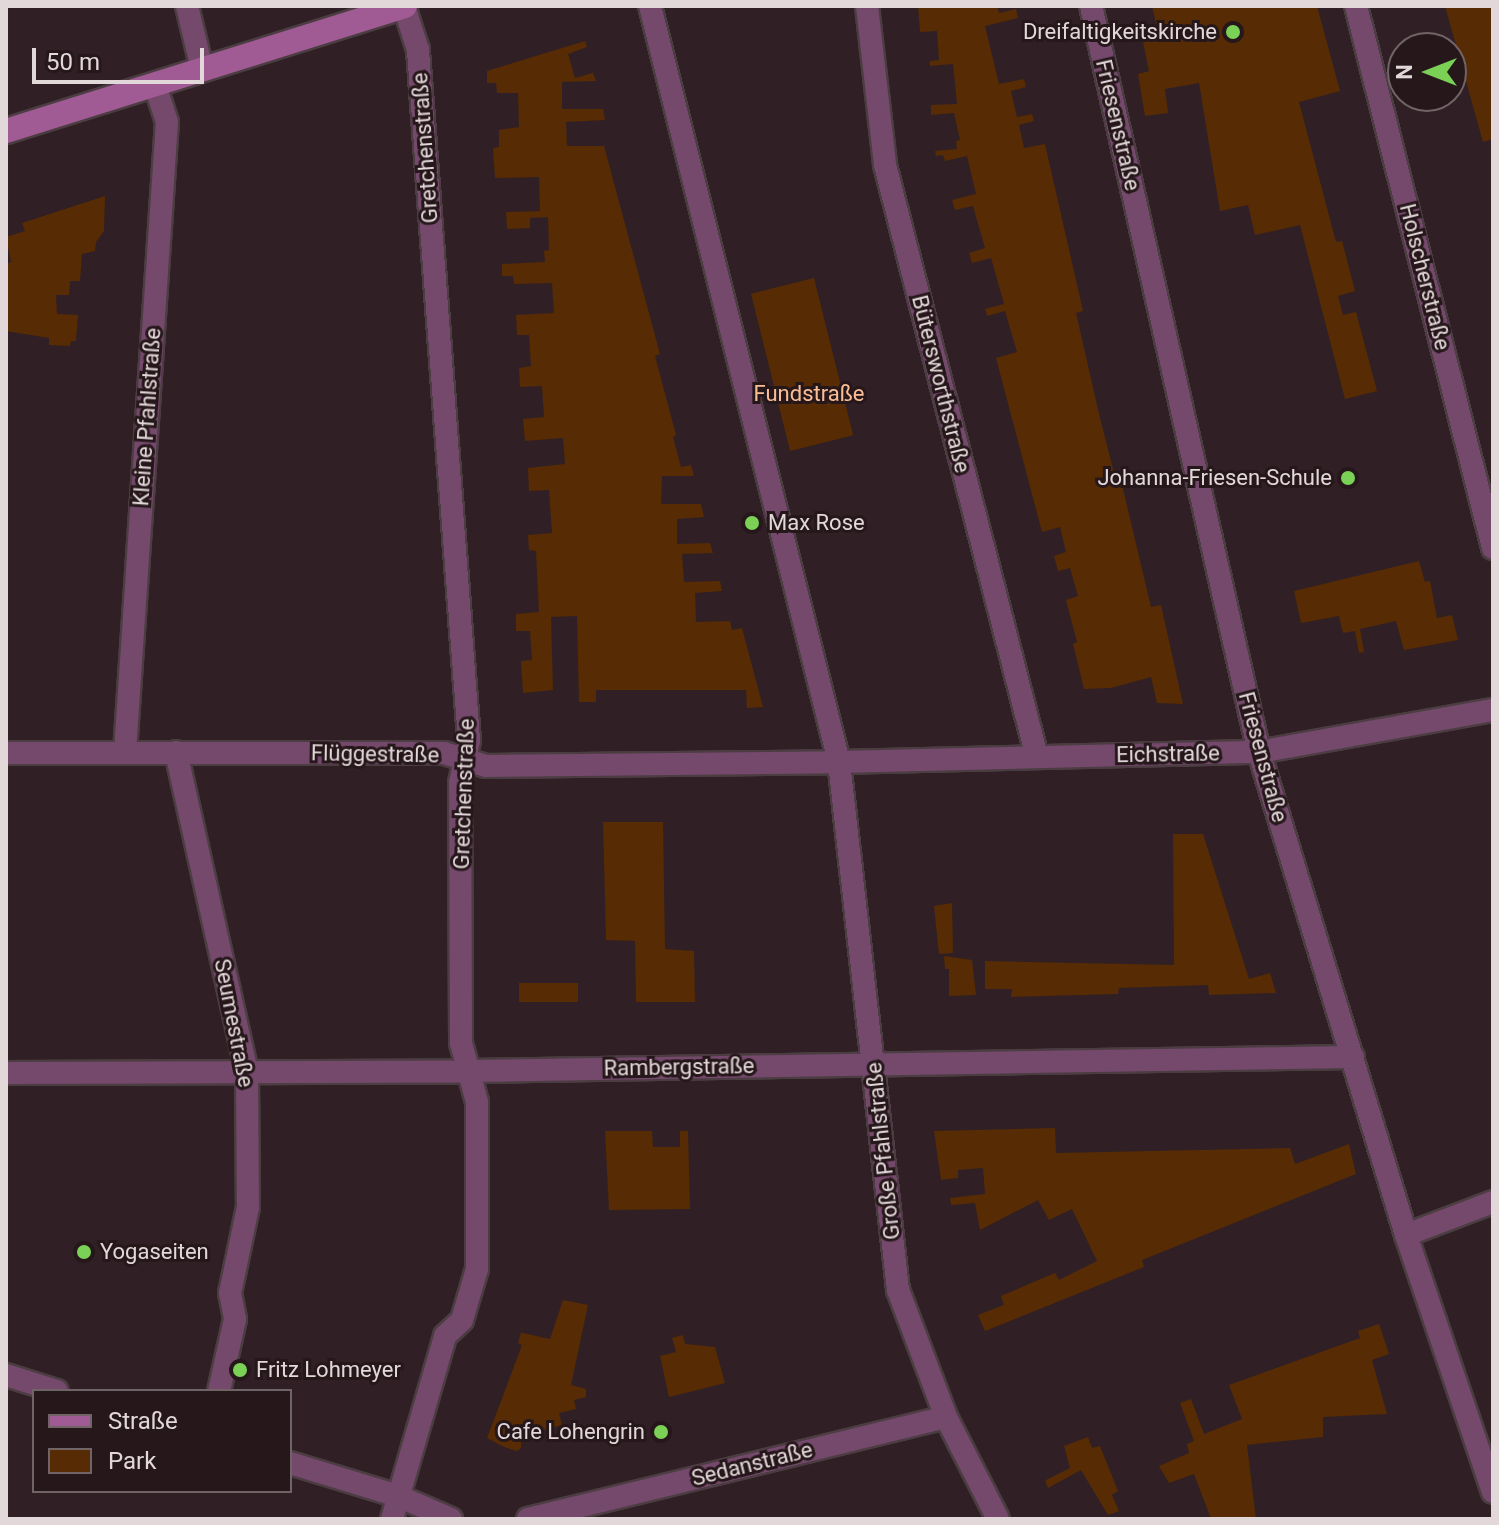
<!DOCTYPE html>
<html>
<head>
<meta charset="utf-8">
<style>
	body { margin:0 }
	#map { position:relative; width:1499px; height:1525px; overflow:hidden; background:#302025; font-family:Roboto,sans-serif }
	div>[style] { position:absolute }
	[style*='--x'] { left:calc(var(--x)*1px); top:calc(var(--y)*1px); width:calc(var(--w)*1px); rotate:calc(var(--a)*1deg) }
	.green>* { inset:0; background:#572b03; transform-origin:0 0 }
	.roads { filter:drop-shadow(2px 0 #4c3d42) drop-shadow(-2px 0 #4c3d42) drop-shadow(0 2px #4c3d42) drop-shadow(0 -2px #4c3d42) }
	.street>* { height:22px; margin:-11px; padding:0 11px; transform-origin:11px; border-radius:11px; background:#74496c }
	.secondary>* { height:24px; margin:-12px; padding:0 12px; transform-origin:12px; border-radius:12px; background:#a05b94 }
	.dots>* { width:22px; height:22px; translate:-50% -50%; box-sizing:border-box; border:4px solid #26171b; border-radius:50% }
	span { translate:-50% -50%; white-space:nowrap; text-align:center; line-height:1.15; -webkit-text-stroke:6px #26171b; paint-order:stroke }
	.poi-label { font-size:22px; color:#e2d7d9 }
	.right { translate:-100% -50%; text-align:right }
	.left { translate:0 -50%; text-align:left }
	.street-label { font-size:22px; color:#e2d7d9 }
	.park-label { font-size:22px; color:#f9be96 }
	.frame { position:absolute; inset:0; border:8px solid #e2d7d9; pointer-events:none }
	.legend { position:absolute; left:32px; top:1389px; width:260px; height:104px; box-sizing:border-box; background:#26171b; border:2px solid #716467; margin:0; padding:10px 14px; list-style:none; font-size:24px; color:#e2d7d9 }
	.legend li { display:flex; align-items:center; gap:16px; height:40px }
	.legend b { width:40px; border:2px solid #716467 }
	.north { position:absolute; left:1387px; top:32px; width:80px; height:80px; box-sizing:border-box; background:#26171b; border:2px solid #716467; border-radius:50%; rotate:270deg; font-size:22px; font-weight:700; line-height:32px; text-align:center; color:#e2d7d9 }
	.north::after { content:''; display:block; margin:auto; width:28px; height:36px; background:#7bd156; clip-path:polygon(50% 0,100% 100%,50% 72%,0 100%) }
	.scale { position:absolute; left:32px; top:48px; width:172px; height:36px; box-sizing:border-box; border:4px solid #e2d7d9; border-top:0; padding-left:10px; font-size:24px; line-height:28px; white-space:nowrap; color:#e2d7d9; -webkit-text-stroke:6px #26171b; paint-order:stroke }
</style>
</head>
<body>
<div id="map">
	<div class="green">
		<div style="clip-path:polygon(918px 6px,997px 6px,999px 13px,1016px 9px,1018px 18px,985px 26px,999px 84px,1024px 79px,1026px 87px,1011px 91px,1017px 117px,1032px 114px,1034px 121px,1019px 125px,1024px 148px,1045px 144px,1083px 311px,1076px 313px,1100px 418px,1114px 473px,1119px 472px,1151px 607px,1161px 605px,1183px 704px,1157px 703px,1151px 677px,1111px 688px,1084px 689px,1073px 644px,1077px 642px,1066px 600px,1078px 596px,1070px 568px,1058px 571px,1054px 556px,1066px 552px,1060px 527px,1042px 532px,996px 358px,1017px 352px,1005px 311px,987px 316px,986px 312px,985px 309px,1004px 304px,991px 258px,972px 263px,969px 253px,985px 248px,973px 206px,955px 210px,952px 200px,976px 194px,967px 156px,945px 161px,943px 155px,936px 156px,935px 151px,957px 149px,956px 141px,960px 140px,954px 113px,931px 115px,931px 105px,957px 104px,953px 64px,930px 66px,930px 61px,939px 60px,937px 31px,920px 32px)"></div>
		<div style="clip-path:polygon(1152px 6px,1317px 6px,1340px 91px,1299px 102px,1336px 242px,1342px 241px,1355px 291px,1338px 296px,1343px 315px,1356px 312px,1377px 391px,1345px 399px,1300px 225px,1255px 235px,1248px 205px,1220px 211px,1199px 83px,1165px 89px,1168px 113px,1145px 116px,1138px 74px,1149px 71px,1142px 37px,1158px 32px)"></div>
		<div style="clip-path:polygon(1445px 6px,1493px 6px,1493px 139px,1483px 142px)"></div>
		<div style="clip-path:polygon(585px 41px,587px 47px,568px 54px,575px 78px,593px 73px,596px 81px,562px 82px,562px 109px,603px 109px,605px 120px,566px 122px,567px 146px,604px 146px,660px 354px,655px 356px,676px 435px,673px 437px,681px 467px,691px 465px,694px 476px,662px 476px,661px 504px,701px 504px,704px 517px,677px 519px,677px 544px,710px 543px,713px 553px,682px 554px,684px 582px,720px 581px,722px 591px,695px 593px,696px 622px,730px 621px,732px 630px,742px 628px,763px 707px,747px 708px,746px 690px,596px 690px,596px 702px,579px 702px,577px 616px,551px 617px,553px 690px,523px 693px,521px 661px,532px 660px,530px 631px,516px 631px,516px 614px,539px 612px,536px 551px,529px 550px,528px 535px,552px 533px,549px 490px,529px 491px,528px 468px,565px 464px,563px 438px,525px 441px,523px 419px,544px 417px,542px 386px,520px 387px,519px 368px,531px 366px,529px 335px,517px 335px,516px 315px,554px 313px,552px 283px,514px 284px,513px 276px,502px 276px,502px 264px,545px 262px,544px 251px,549px 250px,548px 217px,530px 218px,530px 228px,507px 229px,506px 212px,540px 211px,539px 177px,495px 178px,493px 148px,499px 147px,499px 130px,519px 127px,518px 93px,497px 93px,496px 83px,487px 83px,487px 71px)"></div>
		<div style="clip-path:polygon(105px 196px,104px 231px,96px 242px,95px 251px,82px 254px,80px 281px,70px 281px,69px 295px,56px 295px,57px 314px,78px 315px,76px 341px,71px 341px,70px 346px,49px 345px,49px 338px,6px 331px,6px 264px,11px 262px,6px 237px,25px 231px,22px 223px)"></div>
		<div style="left:814px;top:278px;width:162px;height:65px;rotate:76deg"></div>
		<div style="clip-path:polygon(1419px 561px,1425px 582px,1430px 581px,1437px 618px,1452px 615px,1458px 640px,1404px 650px,1396px 621px,1360px 629px,1364px 652px,1359px 653px,1355px 631px,1343px 633px,1339px 616px,1301px 623px,1294px 591px)"></div>
		<div style="clip-path:polygon(603px 822px,663px 822px,665px 949px,694px 951px,695px 1002px,636px 1002px,635px 941px,606px 940px)"></div>
		<div style="clip-path:polygon(1173px 834px,1203px 834px,1249px 979px,1270px 973px,1276px 993px,1209px 995px,1208px 985px,1119px 988px,1118px 994px,1011px 997px,1012px 989px,985px 989px,985px 961px,1174px 965px)"></div>
		<div style="clip-path:polygon(952px 903px,953px 953px,939px 954px,934px 906px)"></div>
		<div style="clip-path:polygon(944px 956px,972px 960px,976px 995px,949px 996px,949px 969px,945px 969px)"></div>
		<div style="left:578px;top:983px;width:19px;height:59px;rotate:90deg"></div>
		<div style="clip-path:polygon(1055px 1128px,1056px 1153px,1290px 1148px,1295px 1164px,1349px 1144px,1356px 1174px,1142px 1260px,1144px 1267px,985px 1331px,978px 1315px,1004px 1305px,1001px 1296px,1055px 1273px,1059px 1280px,1097px 1261px,1072px 1209px,1049px 1220px,1038px 1200px,980px 1230px,975px 1203px,951px 1205px,950px 1198px,985px 1194px,983px 1168px,958px 1170px,958px 1178px,941px 1180px,934px 1131px)"></div>
		<div style="clip-path:polygon(605px 1131px,652px 1131px,653px 1147px,680px 1147px,680px 1131px,688px 1131px,690px 1209px,609px 1210px)"></div>
		<div style="clip-path:polygon(563px 1300px,588px 1305px,571px 1385px,586px 1389px,586px 1397px,574px 1400px,576px 1409px,559px 1413px,562px 1425px,521px 1435px,521px 1448px,517px 1451px,504px 1447px,487px 1438px,522px 1345px,518px 1343px,521px 1333px,518px 1332px,550px 1339px)"></div>
		<div style="clip-path:polygon(1379px 1324px,1389px 1354px,1372px 1360px,1387px 1414px,1323px 1417px,1323px 1437px,1247px 1445px,1256px 1519px,1211px 1519px,1194px 1474px,1169px 1483px,1159px 1466px,1189px 1453px,1187px 1444px,1194px 1441px,1180px 1403px,1191px 1399px,1204px 1434px,1242px 1419px,1229px 1385px,1360px 1338px,1358px 1331px)"></div>
		<div style="clip-path:polygon(683px 1335px,685px 1344px,715px 1347px,725px 1383px,669px 1397px,660px 1356px,676px 1352px,672px 1338px)"></div>
		<div style="clip-path:polygon(1088px 1437px,1092px 1448px,1100px 1446px,1118px 1491px,1112px 1495px,1119px 1511px,1108px 1515px,1081px 1470px,1048px 1488px,1046px 1483px,1046px 1480px,1070px 1468px,1064px 1446px)"></div>
	</div>
	<div class="roads">
		<div class="street">
			<div style="--x:187;--y:6;--w:65;--a:76.6"></div>
			<div style="--x:650;--y:6;--w:779;--a:75.96"></div>
			<div style="--x:839;--y:762;--w:531;--a:83.62"></div>
			<div style="--x:898;--y:1290;--w:136;--a:69.3"></div>
			<div style="--x:946;--y:1417;--w:114;--a:63"></div>
			<div style="--x:867;--y:6;--w:160;--a:83.5"></div>
			<div style="--x:885;--y:165;--w:611;--a:75.6"></div>
			<div style="--x:1091;--y:6;--w:765;--a:77.31"></div>
			<div style="--x:1259;--y:752;--w:505;--a:73.07"></div>
			<div style="--x:1406;--y:1235;--w:271;--a:71.3"></div>
			<div style="--x:1356;--y:6;--w:559;--a:75.81"></div>
			<div style="--x:125;--y:752;--w:631;--a:-86.19"></div>
			<div style="--x:167;--y:122;--w:39;--a:-108"></div>
			<div style="--x:176;--y:752;--w:329;--a:77.5"></div>
			<div style="--x:247;--y:1073;--w:134;--a:89.6"></div>
			<div style="--x:248;--y:1207;--w:88;--a:101.8"></div>
			<div style="--x:230;--y:1293;--w:26;--a:79"></div>
			<div style="--x:235;--y:1319;--w:74;--a:102.5"></div>
			<div style="--x:6;--y:753;--w:438;--a:0"></div>
			<div style="--x:444;--y:753;--w:44;--a:17.2"></div>
			<div style="--x:486;--y:766;--w:353;--a:-0.6"></div>
			<div style="--x:839;--y:762;--w:420;--a:-1.4"></div>
			<div style="--x:1259;--y:752;--w:238;--a:-10.2"></div>
			<div style="--x:6;--y:1073;--w:463;--a:-0.2"></div>
			<div style="--x:469;--y:1071;--w:884;--a:-0.91"></div>
			<div style="--x:1406;--y:1235;--w:93;--a:-20.8"></div>
			<div style="--x:6;--y:1375;--w:53;--a:17.4"></div>
			<div style="--x:290;--y:1463;--w:113;--a:17"></div>
			<div style="--x:398;--y:1496;--w:58;--a:23.5"></div>
			<div style="--x:392;--y:1519;--w:191;--a:-73.8"></div>
			<div style="--x:445;--y:1336;--w:23;--a:-43"></div>
			<div style="--x:462;--y:1320;--w:53;--a:-73.6"></div>
			<div style="--x:477;--y:1269;--w:167;--a:-90"></div>
			<div style="--x:477;--y:1102;--w:61;--a:-105.2"></div>
			<div style="--x:461;--y:1043;--w:260;--a:-90.2"></div>
			<div style="--x:460;--y:783;--w:44;--a:-78.2"></div>
			<div style="--x:469;--y:740;--w:692;--a:-94.23"></div>
			<div style="--x:418;--y:50;--w:46;--a:-107.7"></div>
			<div style="--x:528;--y:1519;--w:430;--a:-13.7"></div>
		</div>
		<div class="secondary">
			<div style="--x:6;--y:131;--w:418;--a:-17.4"></div>
		</div>
	</div>
	<div class="dots">
		<div style="left:1233px;top:32px;background:#7bd156"></div>
		<div style="left:1348px;top:478px;background:#7bd156"></div>
		<div style="left:752px;top:523px;background:#7bd156"></div>
		<div style="left:84px;top:1252px;background:#7bd156"></div>
		<div style="left:240px;top:1370px;background:#7bd156"></div>
		<div style="left:661px;top:1432px;background:#7bd156"></div>
	</div>
	<div class="poi-label">
		<span class="right" style="left:1217px;top:32px">Dreifaltigkeitskirche</span>
		<span class="right" style="left:1332px;top:478px">Johanna-Friesen-Schule</span>
		<span class="left" style="left:768px;top:523px">Max Rose</span>
		<span class="left" style="left:100px;top:1252px">Yogaseiten</span>
		<span class="left" style="left:256px;top:1370px">Fritz Lohmeyer</span>
		<span class="right" style="left:645px;top:1432px">Cafe Lohengrin</span>
	</div>
	<div class="street-label">
		<span style="left:1118px;top:125px;rotate:77deg">Friesenstraße</span>
		<span style="left:425px;top:148px;rotate:-94deg">Gretchenstraße</span>
		<span style="left:1425px;top:277px;rotate:76deg">Holscherstraße</span>
		<span style="left:941px;top:384px;rotate:76deg">Bütersworthstraße</span>
		<span style="left:147px;top:417px;rotate:-86deg">Kleine Pfahlstraße</span>
		<span style="left:375px;top:754px;rotate:1deg">Flüggestraße</span>
		<span style="left:1168px;top:754px;rotate:-1deg">Eichstraße</span>
		<span style="left:1263px;top:757px;rotate:75deg">Friesenstraße</span>
		<span style="left:464px;top:794px;rotate:-88deg">Gretchenstraße</span>
		<span style="left:234px;top:1023px;rotate:79deg">Seumestraße</span>
		<span style="left:679px;top:1067px;rotate:-1deg">Rambergstraße</span>
		<span style="left:883px;top:1151px;rotate:-96deg">Große Pfahlstraße</span>
		<span style="left:752px;top:1464px;rotate:-14deg">Sedanstraße</span>
	</div>
	<div class="park-label">
		<span style="left:809px;top:394px">Fundstraße</span>
	</div>
	<div class="frame"></div>
	<ul class="legend">
	<li><b style="height:10px;background:#a05b94"></b>Straße</li>
	<li><b style="height:22px;background:#572b03"></b>Park</li>
	</ul>
	<div class="north">N</div>
	<div class="scale">50 m</div>
</div>
</body>
</html>
